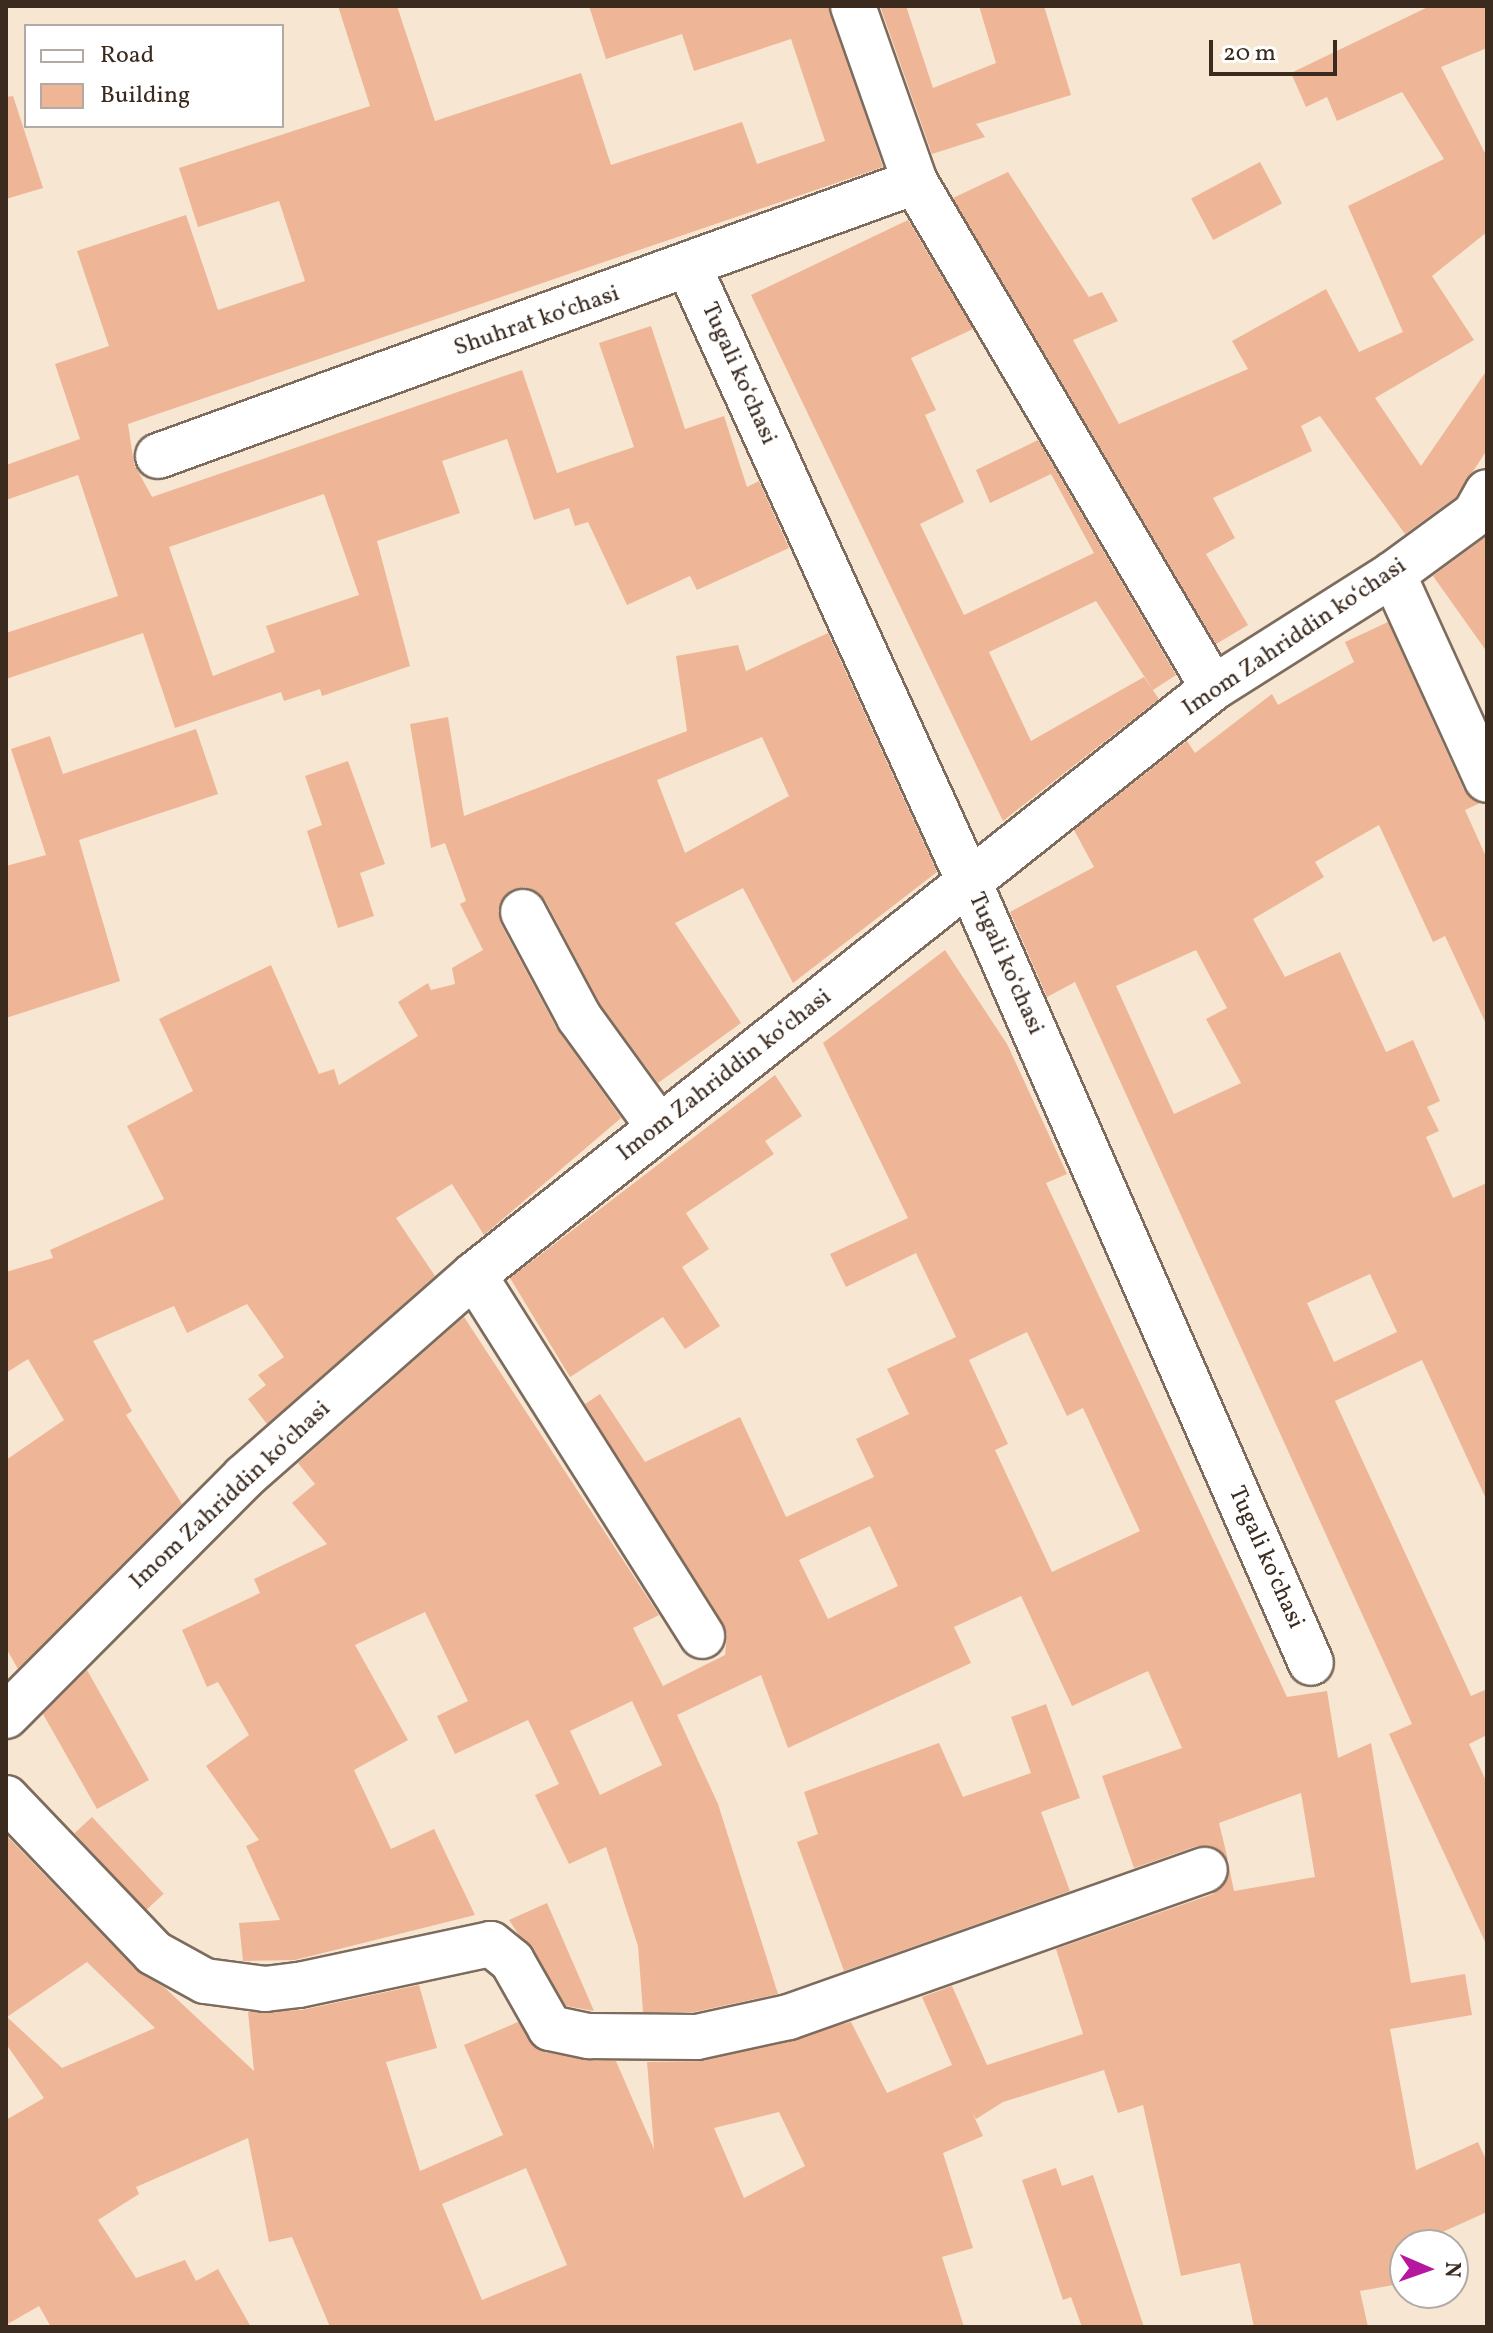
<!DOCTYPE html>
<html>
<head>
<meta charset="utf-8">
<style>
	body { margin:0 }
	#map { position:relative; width:1493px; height:2333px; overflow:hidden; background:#f7e6d2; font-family:Vollkorn,serif }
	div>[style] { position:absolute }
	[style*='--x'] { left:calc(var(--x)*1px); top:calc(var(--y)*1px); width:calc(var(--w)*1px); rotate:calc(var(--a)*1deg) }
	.building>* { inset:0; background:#eeb696; transform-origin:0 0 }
	.roads { filter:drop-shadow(2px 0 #7d6c5d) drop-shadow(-2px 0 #7d6c5d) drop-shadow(0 2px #7d6c5d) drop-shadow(0 -2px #7d6c5d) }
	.minor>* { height:44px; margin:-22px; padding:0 22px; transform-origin:22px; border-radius:22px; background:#fff }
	span { translate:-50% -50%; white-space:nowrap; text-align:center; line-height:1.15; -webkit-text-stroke:8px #fff; paint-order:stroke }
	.street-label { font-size:24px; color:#3b2a1e }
	.frame { position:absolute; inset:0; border:8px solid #3b2a1e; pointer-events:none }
	.legend { position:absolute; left:24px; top:24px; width:260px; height:104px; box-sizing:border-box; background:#fff; border:2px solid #b1aaa5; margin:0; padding:10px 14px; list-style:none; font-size:24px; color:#3b2a1e }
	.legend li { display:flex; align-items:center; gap:16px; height:40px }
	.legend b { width:40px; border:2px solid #b1aaa5 }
	.north { position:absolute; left:1389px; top:2229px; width:80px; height:80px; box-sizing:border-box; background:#fff; border:2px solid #b1aaa5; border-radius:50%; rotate:92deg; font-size:22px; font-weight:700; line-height:32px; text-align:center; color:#3b2a1e }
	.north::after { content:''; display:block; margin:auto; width:28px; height:36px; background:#b5179e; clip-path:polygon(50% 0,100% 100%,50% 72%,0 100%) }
	.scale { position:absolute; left:1209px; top:40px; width:128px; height:36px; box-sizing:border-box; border:4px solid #3b2a1e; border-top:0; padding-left:10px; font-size:24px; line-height:28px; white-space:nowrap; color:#3b2a1e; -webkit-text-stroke:6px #fff; paint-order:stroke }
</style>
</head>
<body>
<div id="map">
	<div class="building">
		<div style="clip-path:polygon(evenodd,338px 6px,397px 6px,435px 121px,581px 73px,611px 165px,742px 122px,757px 164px,825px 141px,791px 39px,694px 71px,682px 34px,606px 59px,589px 6px,829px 6px,883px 167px,128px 424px,134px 464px,152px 497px,522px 370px,557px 473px,634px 447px,599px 343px,651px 326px,685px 429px,724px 416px,747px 487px,759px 481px,789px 548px,697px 590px,690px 576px,627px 605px,588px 522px,575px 526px,569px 508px,534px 520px,507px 439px,442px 461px,460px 513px,377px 541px,410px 666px,322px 696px,320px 689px,284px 701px,281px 692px,175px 728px,143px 633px,6px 679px,6px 633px,118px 596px,78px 475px,6px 500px,6px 465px,80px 439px,55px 364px,109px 346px,77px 251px,186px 215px,218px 310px,305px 281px,279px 201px,198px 227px,179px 168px,370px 106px,338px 6px,324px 494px,359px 595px,266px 626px,275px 652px,213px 676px,169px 547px,324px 494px)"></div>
		<div style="clip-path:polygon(880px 6px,906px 6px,933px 88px,996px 63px,979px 6px,1044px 6px,1071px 95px,976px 124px,985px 137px,932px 154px)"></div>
		<div style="clip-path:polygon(1430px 6px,1487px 6px,1487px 48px,1441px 67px,1487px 157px,1487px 232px,1432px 276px,1474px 340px,1375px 398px,1421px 466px,1487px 370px,1487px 450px,1456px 497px,1405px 534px,1320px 416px,1301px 426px,1312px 451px,1213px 498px,1235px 538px,1206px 554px,1248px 625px,1216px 644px,953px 198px,1008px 172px,1089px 297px,1102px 292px,1118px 321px,1073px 340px,1119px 424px,1248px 369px,1232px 341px,1326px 289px,1359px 352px,1403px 332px,1348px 206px,1444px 159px,1402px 92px,1337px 121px,1327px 97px,1306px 107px,1291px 73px)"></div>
		<div style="clip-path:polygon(13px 96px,43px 188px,6px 199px,6px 97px)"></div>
		<div style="left:1260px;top:162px;width:47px;height:78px;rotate:62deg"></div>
		<div style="clip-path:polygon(908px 220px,973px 329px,911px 358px,936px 410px,925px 415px,964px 502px,920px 524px,964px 615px,1094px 553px,1051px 474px,990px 503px,976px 470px,1038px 440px,1176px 675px,1153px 690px,1096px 601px,989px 652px,1031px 741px,1144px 677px,1159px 699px,1003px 821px,751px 295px)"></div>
		<div style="clip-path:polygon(1487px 536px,1487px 652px,1433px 576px)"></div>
		<div style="clip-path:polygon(evenodd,1388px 622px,1464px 790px,1480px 803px,1465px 810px,1487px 859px,1487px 1026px,1445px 936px,1433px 942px,1379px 825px,1315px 862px,1324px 877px,1253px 919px,1285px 977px,1340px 952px,1386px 1052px,1413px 1040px,1440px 1101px,1427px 1107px,1439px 1131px,1426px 1137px,1453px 1198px,1487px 1183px,1487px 1501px,1422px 1360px,1335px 1401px,1471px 1696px,1487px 1689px,1487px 1735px,1469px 1744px,1487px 1783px,1487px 1946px,1389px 1734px,1412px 1724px,1075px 982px,1047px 997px,1010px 912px,1094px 867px,1074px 830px,1187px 741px,1195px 753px,1272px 694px,1278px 705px,1354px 662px,1345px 642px,1388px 622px,1196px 950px,1227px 1008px,1206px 1019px,1241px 1083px,1174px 1114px,1116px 986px,1196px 950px,1388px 622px,1370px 1274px,1397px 1332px,1334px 1362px,1307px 1303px,1370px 1274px)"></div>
		<div style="clip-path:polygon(evenodd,828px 633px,937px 872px,793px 983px,743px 888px,675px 923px,741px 1023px,658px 1083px,600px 1004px,545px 900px,525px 887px,511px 890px,498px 910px,501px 924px,557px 1029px,621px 1118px,484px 1235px,452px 1184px,396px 1218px,435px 1276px,267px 1424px,248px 1399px,266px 1385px,258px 1375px,284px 1357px,247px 1304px,187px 1333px,174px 1306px,93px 1341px,132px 1411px,126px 1415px,182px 1504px,18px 1669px,6px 1648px,6px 1460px,64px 1420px,28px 1359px,6px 1373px,6px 1272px,53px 1258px,50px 1250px,164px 1199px,127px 1126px,193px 1091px,159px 1019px,271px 965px,319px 1074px,334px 1069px,339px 1085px,418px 1036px,398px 1002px,428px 983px,431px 990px,455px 984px,452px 968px,483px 950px,460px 904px,466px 901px,445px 843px,431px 848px,410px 724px,448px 717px,464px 816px,687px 731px,676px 656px,738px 645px,746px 671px,828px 633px,762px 737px,789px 796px,685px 853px,657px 780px,762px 737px)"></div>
		<div style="clip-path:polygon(196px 729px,218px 794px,79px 840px,120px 981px,6px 1018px,6px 866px,46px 855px,11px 749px,50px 736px,63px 774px)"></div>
		<div style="clip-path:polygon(348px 761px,385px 864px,360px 873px,374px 916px,338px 928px,307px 831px,322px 825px,305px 776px)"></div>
		<div style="clip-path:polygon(evenodd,945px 950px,1007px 1044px,1067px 1174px,1046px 1183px,1287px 1697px,1327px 1691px,1338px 1758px,1371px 1743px,1411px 1983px,1465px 1974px,1472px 2015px,1390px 2029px,1416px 2170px,1478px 2142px,1487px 2162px,1487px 2212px,1429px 2238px,1431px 2245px,1405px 2245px,1405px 2283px,1360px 2291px,1368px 2327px,1254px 2327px,1240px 2263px,1181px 2276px,1143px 2105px,1118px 2113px,1104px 2070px,1003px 2102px,976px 2119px,972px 2112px,983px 2136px,943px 2153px,973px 2248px,942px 2257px,964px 2327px,330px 2327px,292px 2237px,269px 2242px,248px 2138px,136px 2187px,139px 2194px,98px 2220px,136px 2278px,185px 2260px,196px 2281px,218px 2269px,251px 2327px,51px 2327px,39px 2306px,6px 2325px,6px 2120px,44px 2098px,6px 2044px,6px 1835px,136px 1970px,165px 1988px,254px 2071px,248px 2012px,302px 2010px,419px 1985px,437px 2048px,386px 2062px,420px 2171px,503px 2135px,464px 2045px,518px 2022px,544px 2052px,616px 2061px,654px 2149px,647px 2062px,702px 2061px,851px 2022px,887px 2093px,952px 2065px,922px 1997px,952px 1986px,987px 2065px,1083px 2034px,1056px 1949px,1213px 1894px,1229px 1867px,1234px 1891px,1315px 1877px,1301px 1793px,1219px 1823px,1228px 1860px,1210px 1846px,1197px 1846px,1134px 1868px,1102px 1776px,1182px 1748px,1148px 1671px,1072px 1706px,1021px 1596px,954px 1627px,971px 1663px,788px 1748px,761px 1675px,677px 1715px,718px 1804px,778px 1994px,694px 2012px,643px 2012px,638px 1946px,606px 1847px,569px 1864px,535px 1795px,559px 1784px,528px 1720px,455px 1754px,437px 1716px,468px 1701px,425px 1612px,355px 1645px,408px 1740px,354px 1770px,391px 1849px,434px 1829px,475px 1915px,295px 1960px,243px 1961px,239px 1923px,280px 1920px,246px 1846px,259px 1840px,206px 1766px,249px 1735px,218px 1682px,207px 1687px,182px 1630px,260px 1593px,254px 1579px,327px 1544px,292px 1503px,315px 1484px,298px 1463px,464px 1317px,659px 1615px,633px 1628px,663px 1686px,725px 1655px,727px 1634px,585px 1404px,600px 1394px,645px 1462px,740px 1417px,786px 1517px,874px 1477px,856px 1439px,909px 1414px,887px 1369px,956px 1337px,916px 1253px,846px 1287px,830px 1254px,908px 1218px,823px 1043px,945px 950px,1027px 1332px,1067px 1416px,1083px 1408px,1140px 1531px,1052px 1572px,995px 1450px,1008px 1444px,969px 1360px,1027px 1332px,945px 950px,870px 1526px,898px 1586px,828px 1619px,799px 1560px,870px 1526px,945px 950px,632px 1701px,662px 1765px,600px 1795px,570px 1731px,632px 1701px,945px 950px,87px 1962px,155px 2028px,62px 2068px,7px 2017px,87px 1962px,945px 950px,779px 2112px,805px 2166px,744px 2198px,714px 2128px,779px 2112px,945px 950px,526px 2168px,567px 2265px,482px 2300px,442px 2204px,526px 2168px)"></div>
		<div style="clip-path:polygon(775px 1075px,802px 1116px,765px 1141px,774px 1154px,686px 1213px,709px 1249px,682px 1267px,720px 1326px,685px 1349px,663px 1317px,570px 1377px,510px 1278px)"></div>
		<div style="clip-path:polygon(87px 1670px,149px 1780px,97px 1809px,43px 1714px)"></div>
		<div style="clip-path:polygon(1046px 1704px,1080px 1798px,1041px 1812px,1070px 1891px,844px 1971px,797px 1842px,818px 1834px,804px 1792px,939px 1743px,963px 1797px,1031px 1773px,1011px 1717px)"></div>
		<div style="left:92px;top:1817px;width:105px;height:24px;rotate:47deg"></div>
		<div style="clip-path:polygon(547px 1903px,594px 2011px,566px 2006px,509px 1920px)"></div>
		<div style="clip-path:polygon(1056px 2168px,1062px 2186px,1093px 2175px,1144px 2327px,1082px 2327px,1071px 2297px,1063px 2300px,1022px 2180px)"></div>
	</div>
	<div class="roads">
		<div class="minor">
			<div style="--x:853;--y:6;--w:187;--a:70.6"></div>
			<div style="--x:915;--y:182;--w:587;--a:59.5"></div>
			<div style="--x:690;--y:269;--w:676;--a:65.52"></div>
			<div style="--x:970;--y:884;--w:850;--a:66.36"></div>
			<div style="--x:158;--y:456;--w:805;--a:-19.9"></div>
			<div style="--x:1393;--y:574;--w:226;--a:65.5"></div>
			<div style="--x:523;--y:912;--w:119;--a:61.9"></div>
			<div style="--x:579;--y:1017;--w:136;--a:54"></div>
			<div style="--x:474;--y:1275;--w:427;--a:57.7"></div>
			<div style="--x:6;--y:1716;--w:337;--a:-45.1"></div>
			<div style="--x:244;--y:1477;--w:306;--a:-41.3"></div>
			<div style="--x:474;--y:1275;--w:944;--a:-38.46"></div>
			<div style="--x:1213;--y:688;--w:213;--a:-32.3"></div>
			<div style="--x:1393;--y:574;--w:102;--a:-36.2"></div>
			<div style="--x:1475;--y:514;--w:25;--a:-61"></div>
			<div style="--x:6;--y:1798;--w:214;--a:46.3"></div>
			<div style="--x:154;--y:1953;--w:58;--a:28.8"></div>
			<div style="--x:205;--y:1981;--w:61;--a:7.6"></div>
			<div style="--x:265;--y:1989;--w:34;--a:-7"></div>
			<div style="--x:299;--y:1985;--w:196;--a:-12.1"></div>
			<div style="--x:491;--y:1944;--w:27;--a:39"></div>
			<div style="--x:512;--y:1961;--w:77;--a:60.4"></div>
			<div style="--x:550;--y:2028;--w:40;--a:12"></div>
			<div style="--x:589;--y:2036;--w:108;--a:0.5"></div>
			<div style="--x:697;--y:2037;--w:94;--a:-12.3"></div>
			<div style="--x:789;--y:2017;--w:441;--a:-19.5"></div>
		</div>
	</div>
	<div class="street-label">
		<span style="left:537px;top:322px;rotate:-19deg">Shuhrat koʻchasi</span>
		<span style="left:738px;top:374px;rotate:66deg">Tugali koʻchasi</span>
		<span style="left:1295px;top:638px;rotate:-34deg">Imom Zahriddin koʻchasi</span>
		<span style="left:1005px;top:964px;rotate:66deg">Tugali koʻchasi</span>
		<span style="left:725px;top:1076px;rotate:-38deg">Imom Zahriddin koʻchasi</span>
		<span style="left:231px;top:1496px;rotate:-43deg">Imom Zahriddin koʻchasi</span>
		<span style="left:1265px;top:1558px;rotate:66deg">Tugali koʻchasi</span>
	</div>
	<div class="frame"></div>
	<ul class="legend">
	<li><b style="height:10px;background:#fff"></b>Road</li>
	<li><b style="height:22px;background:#eeb696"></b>Building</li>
	</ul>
	<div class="north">N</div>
	<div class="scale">20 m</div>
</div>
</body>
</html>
